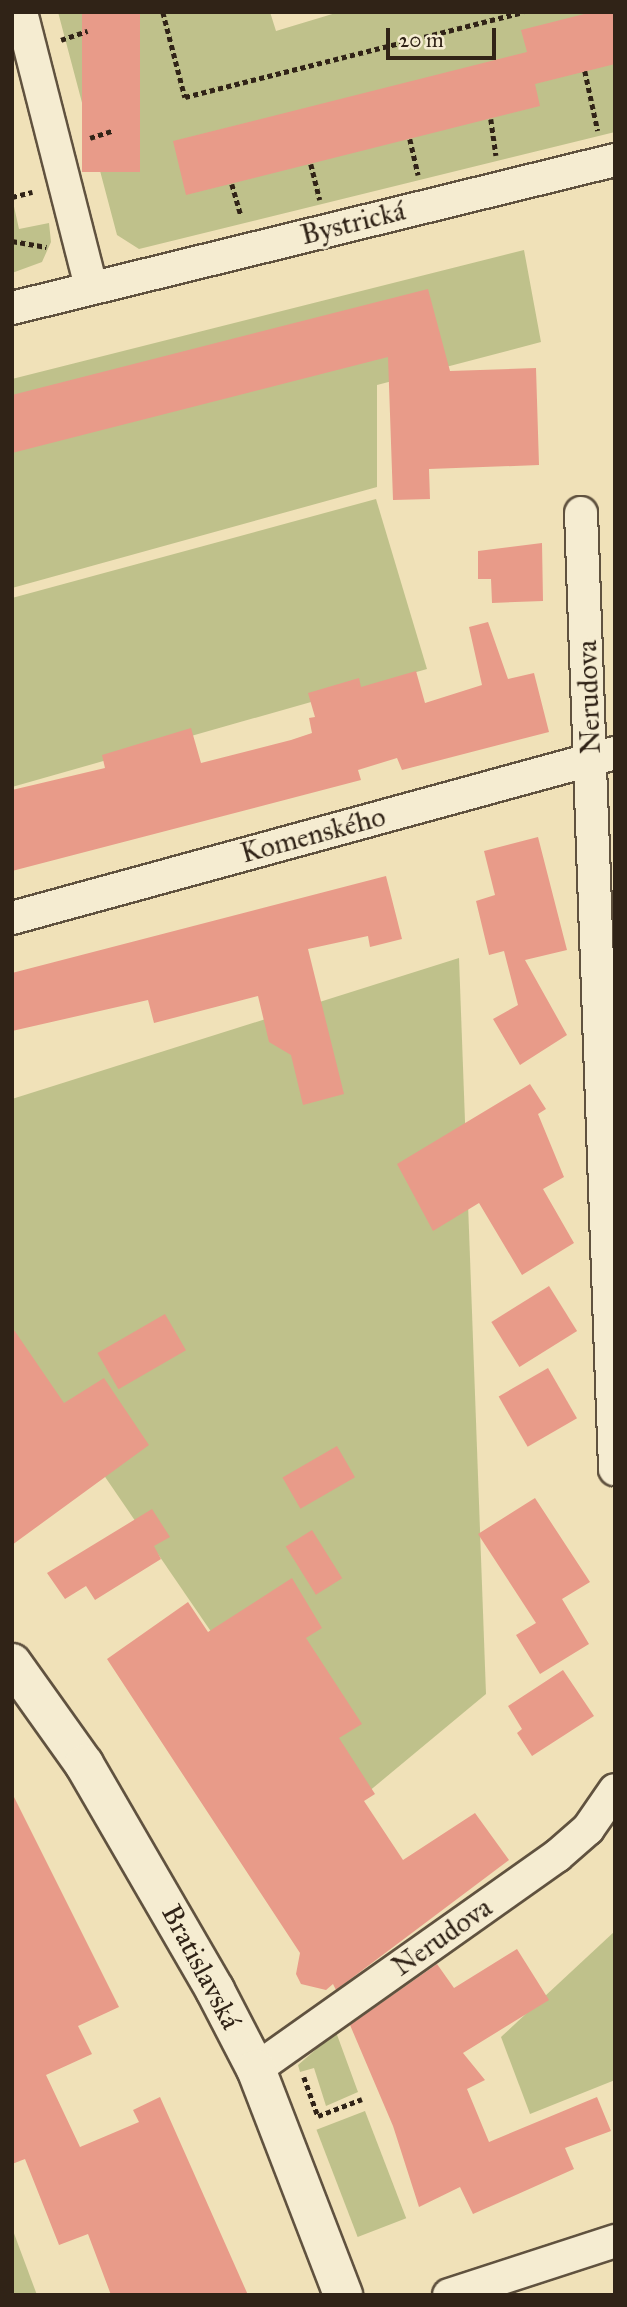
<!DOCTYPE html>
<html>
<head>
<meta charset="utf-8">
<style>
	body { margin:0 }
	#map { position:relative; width:627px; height:2307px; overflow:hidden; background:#f0e1b8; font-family:"IM FELL Great Primer",serif }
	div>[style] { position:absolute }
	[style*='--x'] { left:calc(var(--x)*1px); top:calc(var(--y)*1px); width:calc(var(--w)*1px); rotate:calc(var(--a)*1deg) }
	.green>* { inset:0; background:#bfc18b; transform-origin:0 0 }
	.building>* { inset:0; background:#e89b89; transform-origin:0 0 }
	.path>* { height:4.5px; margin-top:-2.25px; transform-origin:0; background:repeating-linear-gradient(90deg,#302317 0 5px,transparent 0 8.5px) }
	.roads { filter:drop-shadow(2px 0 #60523f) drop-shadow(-2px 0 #60523f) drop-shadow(0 2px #60523f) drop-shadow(0 -2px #60523f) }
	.street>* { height:32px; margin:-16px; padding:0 16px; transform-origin:16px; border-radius:16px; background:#f5ecd1 }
	.secondary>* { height:38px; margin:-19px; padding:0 19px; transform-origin:19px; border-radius:19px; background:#f5ecd1 }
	span { translate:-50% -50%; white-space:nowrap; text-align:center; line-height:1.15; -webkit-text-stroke:6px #f5ecd1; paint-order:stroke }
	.street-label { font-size:28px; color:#302317 }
	.frame { position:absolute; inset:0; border:14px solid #302317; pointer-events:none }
	.scale { position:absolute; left:386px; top:28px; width:110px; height:32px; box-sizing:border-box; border:4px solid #302317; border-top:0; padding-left:9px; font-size:21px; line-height:24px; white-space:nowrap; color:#302317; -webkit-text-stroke:5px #f5ecd1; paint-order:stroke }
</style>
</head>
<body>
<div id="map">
	<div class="green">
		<div style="clip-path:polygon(58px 12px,270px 12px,276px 31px,339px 12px,615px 12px,615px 132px,139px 249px,117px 235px)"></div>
		<div style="clip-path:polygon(13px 202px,19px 229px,49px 223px,51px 242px,42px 262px,12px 273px)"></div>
		<div style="clip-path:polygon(524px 250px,541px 342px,377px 385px,377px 487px,12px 588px,12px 379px)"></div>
		<div style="clip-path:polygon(376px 499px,427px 669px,12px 787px,12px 598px)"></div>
		<div style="clip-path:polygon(459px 958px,486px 1694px,338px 1817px,12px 1341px,12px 1099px)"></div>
		<div style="clip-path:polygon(615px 1931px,615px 2080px,530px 2114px,501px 2037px)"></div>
		<div style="clip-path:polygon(336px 2032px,358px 2092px,326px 2106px,314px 2068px,300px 2072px,298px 2065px)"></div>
		<div style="left:365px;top:2111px;width:115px;height:52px;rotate:69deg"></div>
		<div style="clip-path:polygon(12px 2228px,37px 2295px,12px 2295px)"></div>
	</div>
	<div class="building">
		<div style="left:82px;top:12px;width:58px;height:160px"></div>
		<div style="clip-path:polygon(592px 12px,615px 12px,615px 64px,535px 84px,540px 106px,186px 195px,173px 141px,527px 52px,521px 30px)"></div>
		<div style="clip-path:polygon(428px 289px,450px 371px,536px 368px,539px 465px,429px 469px,430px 499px,393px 500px,388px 357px,12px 453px,12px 395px)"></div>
		<div style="clip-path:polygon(542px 543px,543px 601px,492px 603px,491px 579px,478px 579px,478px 551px)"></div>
		<div style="clip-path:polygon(488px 622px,508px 679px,534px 673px,549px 732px,402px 770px,397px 758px,358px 770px,361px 780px,12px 871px,12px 790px,105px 768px,102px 755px,191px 728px,201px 763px,291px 740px,312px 733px,309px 718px,315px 717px,308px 693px,359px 678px,361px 687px,416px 671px,425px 703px,482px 685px,469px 627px)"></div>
		<div style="clip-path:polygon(538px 837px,567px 950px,525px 960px,567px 1035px,520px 1065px,493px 1019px,518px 1005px,504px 951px,489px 955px,476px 901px,495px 895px,484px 851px)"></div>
		<div style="clip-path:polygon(386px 876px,402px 939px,370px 947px,368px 936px,308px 949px,344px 1094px,303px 1105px,291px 1055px,269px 1042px,258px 996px,154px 1023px,148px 1000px,12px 1031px,12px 973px)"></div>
		<div style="clip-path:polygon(530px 1084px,546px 1109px,538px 1114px,564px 1177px,543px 1189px,574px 1243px,522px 1275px,479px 1203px,433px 1231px,397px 1164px)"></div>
		<div style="left:549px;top:1286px;width:53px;height:68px;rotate:58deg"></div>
		<div style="left:165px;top:1314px;width:42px;height:78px;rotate:60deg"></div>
		<div style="clip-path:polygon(12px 1327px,64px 1403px,104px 1378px,149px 1445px,12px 1545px)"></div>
		<div style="left:548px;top:1368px;width:58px;height:57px;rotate:60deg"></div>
		<div style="left:337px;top:1446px;width:36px;height:63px;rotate:60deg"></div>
		<div style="clip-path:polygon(535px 1498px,590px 1582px,562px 1599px,589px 1644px,540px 1674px,516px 1635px,536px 1623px,478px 1534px)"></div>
		<div style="clip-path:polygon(152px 1509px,170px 1537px,154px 1546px,161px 1559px,95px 1600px,86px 1586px,65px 1599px,47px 1573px)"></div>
		<div style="left:312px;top:1530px;width:57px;height:31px;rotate:58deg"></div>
		<div style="clip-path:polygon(292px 1578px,322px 1628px,306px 1638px,362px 1724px,339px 1738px,375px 1794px,364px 1801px,403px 1860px,475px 1813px,509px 1860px,336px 1990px,333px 1984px,326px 1990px,301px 1984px,296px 1974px,300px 1953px,107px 1659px,188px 1602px,208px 1632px)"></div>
		<div style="clip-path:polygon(563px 1670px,594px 1716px,532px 1756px,517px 1733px,522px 1729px,508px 1706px)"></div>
		<div style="clip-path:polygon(12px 1793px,119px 2007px,78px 2026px,92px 2054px,46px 2075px,80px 2147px,139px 2122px,133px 2110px,160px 2097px,248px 2295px,111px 2295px,88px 2234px,59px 2245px,25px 2159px,12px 2164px)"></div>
		<div style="clip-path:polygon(517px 1949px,549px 2000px,463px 2053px,485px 2080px,467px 2089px,489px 2142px,597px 2097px,611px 2131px,565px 2148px,574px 2169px,473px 2214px,460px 2187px,419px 2207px,393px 2126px,350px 2025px,437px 1964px,454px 1988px)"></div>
	</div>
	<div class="path">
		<div style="--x:163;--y:12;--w:88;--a:75.5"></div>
		<div style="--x:185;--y:97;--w:349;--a:-14.1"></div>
		<div style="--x:61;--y:40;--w:28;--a:-19"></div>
		<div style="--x:585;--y:71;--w:61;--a:77.8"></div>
		<div style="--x:491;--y:119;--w:37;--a:82"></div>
		<div style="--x:90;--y:138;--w:23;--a:-18"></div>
		<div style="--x:410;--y:139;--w:37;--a:77"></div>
		<div style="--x:311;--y:164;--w:37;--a:76"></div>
		<div style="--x:232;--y:184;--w:33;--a:74"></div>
		<div style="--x:12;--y:197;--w:21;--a:-14"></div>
		<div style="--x:12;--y:241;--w:35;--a:10"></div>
		<div style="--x:304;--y:2077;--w:41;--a:70.3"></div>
		<div style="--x:318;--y:2116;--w:47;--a:-21.1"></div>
	</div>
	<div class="roads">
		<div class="street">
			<div style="--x:21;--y:12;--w:283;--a:75.7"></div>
			<div style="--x:12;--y:308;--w:621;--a:-13.79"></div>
			<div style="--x:581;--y:513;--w:957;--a:87.96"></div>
			<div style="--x:12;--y:918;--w:625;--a:-15.3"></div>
			<div style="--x:256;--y:2069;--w:369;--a:-35.3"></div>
			<div style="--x:557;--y:1856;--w:41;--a:-41.1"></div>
			<div style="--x:588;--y:1829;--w:47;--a:-55.3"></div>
			<div style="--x:449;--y:2295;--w:175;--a:-18"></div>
		</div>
		<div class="secondary">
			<div style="--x:12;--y:1663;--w:124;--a:54.5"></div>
			<div style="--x:84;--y:1764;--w:261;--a:59.9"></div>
			<div style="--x:215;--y:1990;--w:89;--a:62.6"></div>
			<div style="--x:256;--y:2069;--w:242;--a:68.9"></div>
		</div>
	</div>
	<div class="street-label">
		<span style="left:353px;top:223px;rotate:-14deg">Bystrická</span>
		<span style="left:589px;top:697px;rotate:-92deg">Nerudova</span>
		<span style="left:313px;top:835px;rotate:-15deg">Komenského</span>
		<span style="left:442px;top:1937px;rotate:-35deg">Nerudova</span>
		<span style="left:201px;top:1967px;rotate:62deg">Bratislavská</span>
	</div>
	<div class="frame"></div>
	<div class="scale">20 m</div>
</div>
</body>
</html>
